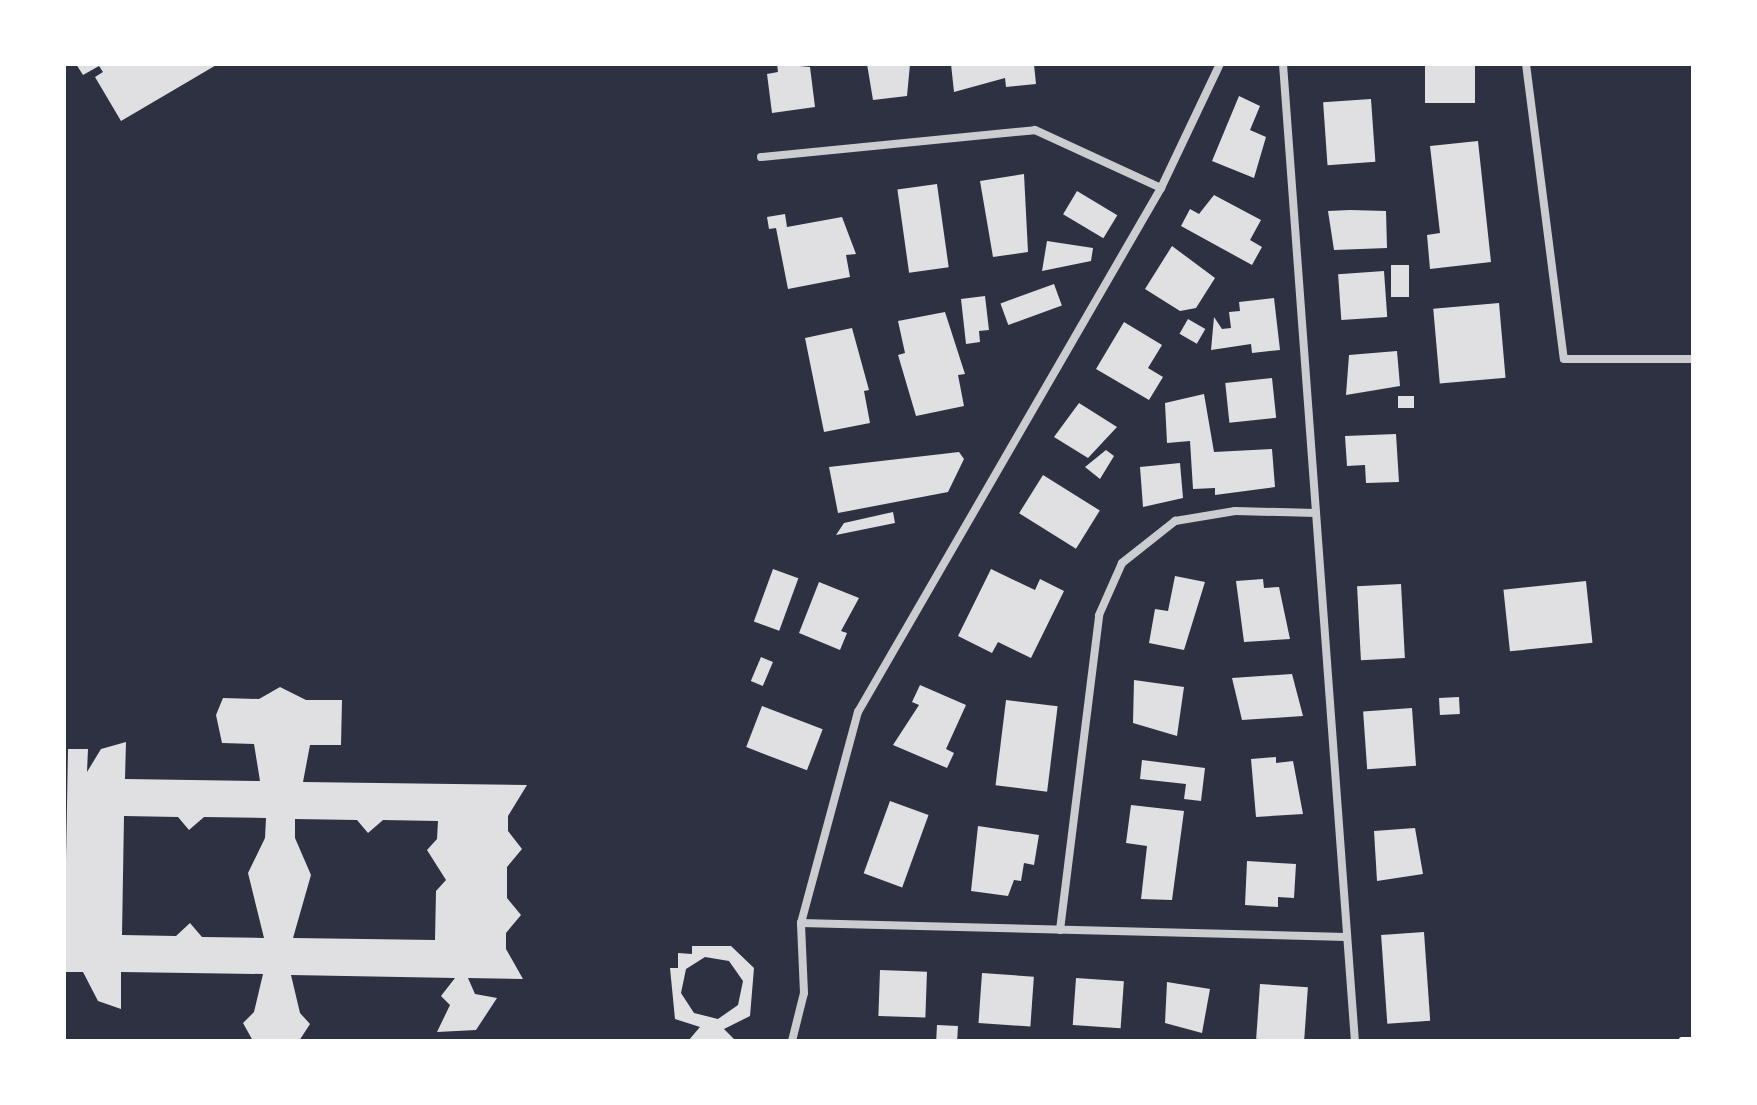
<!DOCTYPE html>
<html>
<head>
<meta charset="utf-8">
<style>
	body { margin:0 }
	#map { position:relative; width:1757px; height:1105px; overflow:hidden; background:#2d3142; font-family:Arial,sans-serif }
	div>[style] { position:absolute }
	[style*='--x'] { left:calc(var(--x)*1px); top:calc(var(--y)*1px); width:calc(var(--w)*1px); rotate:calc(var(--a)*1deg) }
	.building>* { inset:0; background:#e0e0e3; transform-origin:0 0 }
	.path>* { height:5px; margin:-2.5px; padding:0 2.5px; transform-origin:2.5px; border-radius:2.5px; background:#fff }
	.minor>* { height:8px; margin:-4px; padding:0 4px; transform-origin:4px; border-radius:4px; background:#caccd0 }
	span { translate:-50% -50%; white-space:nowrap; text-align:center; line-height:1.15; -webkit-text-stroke:6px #fff; paint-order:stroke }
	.frame { position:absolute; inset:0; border:66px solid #fff; pointer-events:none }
</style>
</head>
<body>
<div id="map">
	<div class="building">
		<div style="clip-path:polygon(76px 64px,218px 64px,121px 121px,95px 77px,103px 72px,99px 66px,83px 75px)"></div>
		<div style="clip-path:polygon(777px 64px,810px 67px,815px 107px,772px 113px,767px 74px,778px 72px)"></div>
		<div style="clip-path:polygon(867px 64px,910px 64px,907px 96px,873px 100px)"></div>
		<div style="clip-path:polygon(951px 64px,1034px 64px,1036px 84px,1006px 87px,1005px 78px,954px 92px)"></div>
		<div style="left:1425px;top:64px;width:50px;height:39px"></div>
		<div style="clip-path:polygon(1239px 96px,1260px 106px,1250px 130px,1266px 137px,1254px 178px,1212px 161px)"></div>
		<div style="left:1371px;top:99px;width:63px;height:48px;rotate:86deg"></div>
		<div style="clip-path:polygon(1478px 141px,1491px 262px,1430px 269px,1427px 235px,1440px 233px,1430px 146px)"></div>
		<div style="clip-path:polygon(1024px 174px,1028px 252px,993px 257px,980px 181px)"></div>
		<div style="left:937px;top:184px;width:84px;height:40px;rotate:82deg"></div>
		<div style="left:1077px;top:191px;width:47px;height:27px;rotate:31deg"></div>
		<div style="clip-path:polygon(1214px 195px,1261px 220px,1250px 240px,1262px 247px,1252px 265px,1181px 226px,1190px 209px,1199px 214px)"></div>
		<div style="clip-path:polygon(1350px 210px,1386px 211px,1387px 248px,1334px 250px,1328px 211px)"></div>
		<div style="clip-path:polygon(785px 214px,787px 227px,842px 217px,856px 254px,846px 255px,850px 277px,788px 289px,776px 228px,769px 229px,767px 217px)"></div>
		<div style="clip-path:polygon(1047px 241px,1093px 248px,1091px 261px,1042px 271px)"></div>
		<div style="clip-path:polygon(1172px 246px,1215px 278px,1196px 308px,1180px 311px,1145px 289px)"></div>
		<div style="left:1391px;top:265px;width:18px;height:32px"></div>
		<div style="left:1384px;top:271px;width:46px;height:46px;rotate:86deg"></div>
		<div style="left:1054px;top:284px;width:23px;height:57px;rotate:70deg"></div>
		<div style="clip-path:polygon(985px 296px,989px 330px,979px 331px,980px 342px,966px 344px,961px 299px)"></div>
		<div style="clip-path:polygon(1274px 298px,1280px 350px,1252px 353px,1251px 344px,1211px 350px,1214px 317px,1222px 329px,1231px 328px,1229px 312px,1240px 311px,1239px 302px)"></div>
		<div style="left:1499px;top:303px;width:75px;height:66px;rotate:85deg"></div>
		<div style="clip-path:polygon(945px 312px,965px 374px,958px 375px,964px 406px,916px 416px,898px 355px,905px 353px,898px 321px)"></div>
		<div style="left:1188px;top:319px;width:20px;height:17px;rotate:30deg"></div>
		<div style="clip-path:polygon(1124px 322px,1162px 345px,1148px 368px,1163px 377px,1149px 400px,1096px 369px)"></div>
		<div style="clip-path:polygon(852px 328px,869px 390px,864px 391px,870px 423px,824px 432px,805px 338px)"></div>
		<div style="clip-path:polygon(1397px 351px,1400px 386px,1346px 395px,1349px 355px)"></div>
		<div style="left:1272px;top:378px;width:40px;height:47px;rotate:84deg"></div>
		<div style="clip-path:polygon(1204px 394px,1214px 452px,1272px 449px,1275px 487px,1215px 495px,1215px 488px,1193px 489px,1190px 441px,1167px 443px,1165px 403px)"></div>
		<div style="left:1398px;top:396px;width:16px;height:12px"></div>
		<div style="clip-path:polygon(1079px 403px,1117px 427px,1088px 458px,1054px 437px)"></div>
		<div style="clip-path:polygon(1396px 434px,1399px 482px,1366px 483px,1365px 465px,1347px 466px,1345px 436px)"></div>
		<div style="clip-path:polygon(1106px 450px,1114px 456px,1100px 479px,1085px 467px)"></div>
		<div style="clip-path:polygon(959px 452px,964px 459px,948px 492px,838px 513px,829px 467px)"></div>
		<div style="clip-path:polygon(1180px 463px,1183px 498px,1143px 507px,1140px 467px)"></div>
		<div style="left:1043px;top:475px;width:67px;height:45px;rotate:32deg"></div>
		<div style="clip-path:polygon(893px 512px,895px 523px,836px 535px,844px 523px)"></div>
		<div style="left:773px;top:569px;width:27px;height:56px;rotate:20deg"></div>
		<div style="clip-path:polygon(991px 569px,1035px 590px,1040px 579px,1064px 591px,1031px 658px,998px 642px,992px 653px,958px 636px)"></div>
		<div style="clip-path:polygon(1175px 576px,1205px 582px,1184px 650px,1149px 643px,1155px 609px,1168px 611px)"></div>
		<div style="clip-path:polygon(1263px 579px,1264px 588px,1279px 587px,1290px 639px,1244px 642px,1236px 581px)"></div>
		<div style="left:1586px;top:581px;width:62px;height:83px;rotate:84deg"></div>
		<div style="clip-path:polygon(819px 582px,859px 598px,841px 631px,847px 633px,840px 650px,799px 633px)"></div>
		<div style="left:1401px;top:584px;width:74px;height:44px;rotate:87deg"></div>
		<div style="left:761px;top:657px;width:13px;height:26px;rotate:23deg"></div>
		<div style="clip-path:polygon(1292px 674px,1303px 716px,1242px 720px,1232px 678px)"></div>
		<div style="clip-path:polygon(1134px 680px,1184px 687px,1177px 736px,1133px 723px)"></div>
		<div style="clip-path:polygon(920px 685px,966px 705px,946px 749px,954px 753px,947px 768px,893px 745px,919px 705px,912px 702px)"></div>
		<div style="clip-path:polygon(evenodd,280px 687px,306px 700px,342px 700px,341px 745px,310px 745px,303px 782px,527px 785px,508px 816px,508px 831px,522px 849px,507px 867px,507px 898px,521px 915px,506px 933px,506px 949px,523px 979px,468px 978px,475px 994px,497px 998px,476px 1030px,437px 1032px,450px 1005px,441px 996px,455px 978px,291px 975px,300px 1013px,310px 1024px,299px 1041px,253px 1041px,243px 1023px,254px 1012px,263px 974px,121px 972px,121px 1009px,98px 1001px,83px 972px,64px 972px,68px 749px,88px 749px,87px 772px,101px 749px,126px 742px,125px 779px,260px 781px,254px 744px,222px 743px,216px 715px,223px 698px,259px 699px,280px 687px,124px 816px,178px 817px,189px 830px,204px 817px,266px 818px,265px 838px,248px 873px,264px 938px,202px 937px,190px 923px,176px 936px,122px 935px,124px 816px,280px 687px,295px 819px,357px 820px,368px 833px,383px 820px,438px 821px,437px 839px,427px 850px,446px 880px,436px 891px,435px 940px,293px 938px,311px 875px,295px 838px,295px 819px)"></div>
		<div style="left:1459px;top:697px;width:17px;height:20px;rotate:87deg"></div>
		<div style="left:1006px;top:700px;width:52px;height:86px;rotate:7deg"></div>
		<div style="left:762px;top:706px;width:65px;height:44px;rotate:21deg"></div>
		<div style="left:1412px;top:708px;width:58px;height:49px;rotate:86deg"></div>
		<div style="clip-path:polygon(1276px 757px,1276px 763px,1293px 761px,1303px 814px,1256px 817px,1251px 759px)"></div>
		<div style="clip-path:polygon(1142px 760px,1205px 768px,1201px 801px,1184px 799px,1186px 784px,1140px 779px)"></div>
		<div style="left:890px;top:801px;width:41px;height:77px;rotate:20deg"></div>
		<div style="clip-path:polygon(1131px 805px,1184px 811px,1172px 900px,1141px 899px,1147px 846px,1126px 843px)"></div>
		<div style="clip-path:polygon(978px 826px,1039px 835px,1034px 865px,1024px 863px,1021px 881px,1014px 880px,1008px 896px,971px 891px)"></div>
		<div style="clip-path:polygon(1415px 828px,1423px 874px,1377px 881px,1374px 831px)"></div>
		<div style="clip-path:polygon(1247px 861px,1296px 864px,1294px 898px,1278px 897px,1278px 907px,1245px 905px)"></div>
		<div style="left:1424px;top:932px;width:89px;height:43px;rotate:86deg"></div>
		<div style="clip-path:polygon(evenodd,692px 946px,731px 946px,754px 968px,750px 1016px,724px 1029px,736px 1041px,688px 1041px,700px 1027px,675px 1019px,670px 968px,678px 968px,678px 953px,692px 954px,692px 946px,705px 957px,729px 961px,743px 981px,738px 1005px,718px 1019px,694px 1013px,681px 993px,686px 969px,705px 957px)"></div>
		<div style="left:880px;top:970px;width:47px;height:46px;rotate:2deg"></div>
		<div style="left:982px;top:973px;width:52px;height:50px;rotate:4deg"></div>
		<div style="left:1076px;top:978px;width:48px;height:47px;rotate:4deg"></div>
		<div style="clip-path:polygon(1167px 982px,1210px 989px,1202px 1033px,1165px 1023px)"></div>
		<div style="left:1260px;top:984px;width:48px;height:55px;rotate:4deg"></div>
		<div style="left:937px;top:1025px;width:21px;height:16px;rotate:3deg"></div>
	</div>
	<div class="path">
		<div style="--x:1681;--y:1039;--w:12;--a:0"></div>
		<div style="--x:1667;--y:1041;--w:14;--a:0"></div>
	</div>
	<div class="minor">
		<div style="--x:1283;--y:64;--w:980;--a:85.79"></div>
		<div style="--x:1526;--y:64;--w:297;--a:82.7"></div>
		<div style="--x:1564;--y:359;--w:129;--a:0"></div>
		<div style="--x:761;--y:157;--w:275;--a:-5.6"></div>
		<div style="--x:1035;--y:130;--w:139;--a:24.7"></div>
		<div style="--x:801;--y:923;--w:545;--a:1.47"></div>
		<div style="--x:1060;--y:930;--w:317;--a:-82.9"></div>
		<div style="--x:1099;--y:615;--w:57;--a:-66.1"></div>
		<div style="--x:1122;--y:563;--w:68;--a:-38.4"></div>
		<div style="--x:1175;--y:521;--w:61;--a:-9.5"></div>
		<div style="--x:1235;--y:511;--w:81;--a:1.4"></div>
		<div style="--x:792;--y:1041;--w:49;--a:-76"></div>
		<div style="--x:804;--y:993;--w:70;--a:-92.5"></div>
		<div style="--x:801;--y:923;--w:219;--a:-74.9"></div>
		<div style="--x:858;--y:712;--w:605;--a:-59.96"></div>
		<div style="--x:1161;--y:188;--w:137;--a:-64.6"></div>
	</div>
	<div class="frame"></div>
</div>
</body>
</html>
